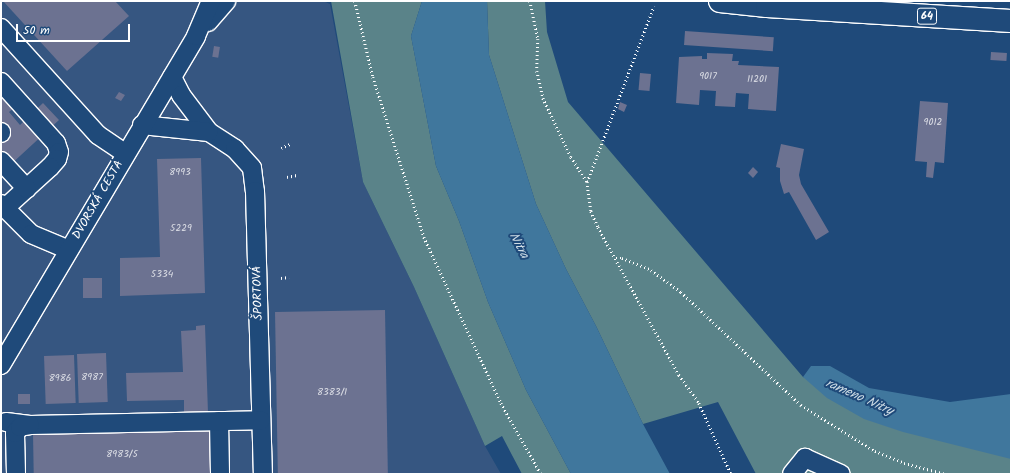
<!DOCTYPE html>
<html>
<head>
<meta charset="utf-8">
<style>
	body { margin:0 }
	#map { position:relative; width:1012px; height:475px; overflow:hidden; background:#1f4a7a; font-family:Kalam,sans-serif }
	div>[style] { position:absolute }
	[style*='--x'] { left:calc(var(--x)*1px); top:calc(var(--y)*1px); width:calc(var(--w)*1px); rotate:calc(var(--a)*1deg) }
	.built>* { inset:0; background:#365681 }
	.green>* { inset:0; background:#5a8389 }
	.water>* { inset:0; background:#40779d }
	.building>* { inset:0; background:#6c7291; transform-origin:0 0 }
	.path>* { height:2.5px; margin-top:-1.25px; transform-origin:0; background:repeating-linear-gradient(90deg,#fff 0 1px,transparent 0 4px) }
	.roads { filter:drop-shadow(1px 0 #fff) drop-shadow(-1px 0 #fff) drop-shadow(0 1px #fff) drop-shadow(0 -1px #fff) }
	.minor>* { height:18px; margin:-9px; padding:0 9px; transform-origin:9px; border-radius:9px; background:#1f4a7a }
	.major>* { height:22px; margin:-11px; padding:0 11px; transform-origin:11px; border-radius:11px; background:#1f4a7a }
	span { translate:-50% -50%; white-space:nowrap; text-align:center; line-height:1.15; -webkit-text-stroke:4px #1f4a7a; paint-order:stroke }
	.number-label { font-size:10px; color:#dadce4 }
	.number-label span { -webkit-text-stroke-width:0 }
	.shield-label span { padding:1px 3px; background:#1f4a7a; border:1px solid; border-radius:3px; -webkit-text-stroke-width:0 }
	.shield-label { font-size:11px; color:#fff; font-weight:700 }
	.street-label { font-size:12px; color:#fff }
	.water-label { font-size:13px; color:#cfdde6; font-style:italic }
	.frame { position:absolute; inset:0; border:2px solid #fff; pointer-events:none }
	.scale { position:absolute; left:16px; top:24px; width:114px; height:18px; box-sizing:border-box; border:2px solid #fff; border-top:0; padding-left:5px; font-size:12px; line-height:14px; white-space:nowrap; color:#fff; -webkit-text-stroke:3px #1f4a7a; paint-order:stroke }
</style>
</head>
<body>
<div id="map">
	<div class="built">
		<div style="clip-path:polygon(1px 1px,323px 1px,330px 4px,363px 182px,414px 287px,485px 446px,501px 474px,1px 474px)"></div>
	</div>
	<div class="green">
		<div style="clip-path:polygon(331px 1px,422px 1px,411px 36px,436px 166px,459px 221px,488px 302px,526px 390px,571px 474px,522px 474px,502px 436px,485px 446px,414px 287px,363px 182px)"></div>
		<div style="clip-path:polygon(487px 1px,545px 1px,547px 32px,568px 102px,803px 377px,1011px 445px,1011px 474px,756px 474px,718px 402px,643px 424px,596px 326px,566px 269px,536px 204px,489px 55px)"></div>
	</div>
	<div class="water">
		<div style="clip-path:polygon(422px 1px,487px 1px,489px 55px,536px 204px,566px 269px,596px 326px,643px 424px,670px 474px,571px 474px,526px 390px,488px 302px,459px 221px,436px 166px,411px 36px)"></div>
		<div style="clip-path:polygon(811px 366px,830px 366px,869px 388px,950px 402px,1011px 394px,1011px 459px,903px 432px,864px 419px,827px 398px,803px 377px)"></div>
	</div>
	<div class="building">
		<div style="clip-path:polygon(3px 1px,115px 1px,129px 16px,67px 71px)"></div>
		<div style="left:685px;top:31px;width:89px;height:14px;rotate:4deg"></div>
		<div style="left:214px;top:46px;width:6px;height:11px;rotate:9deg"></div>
		<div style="left:991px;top:52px;width:16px;height:8px;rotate:4deg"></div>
		<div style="clip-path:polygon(707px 53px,733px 54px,732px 61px,739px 61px,738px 65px,779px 67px,776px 111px,748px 109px,749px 94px,736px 93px,735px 107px,715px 106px,716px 91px,700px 90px,699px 105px,676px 103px,679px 57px,702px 56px,702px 59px,707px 59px)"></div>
		<div style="left:640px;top:73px;width:11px;height:17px;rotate:5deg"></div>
		<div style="clip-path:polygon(119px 92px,125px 95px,121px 101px,115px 98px)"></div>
		<div style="clip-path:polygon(1px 94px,14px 108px,9px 112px,20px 125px,43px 103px,59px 120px,8px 167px,1px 159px,1px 142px,10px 134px,1px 125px)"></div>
		<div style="clip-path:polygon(920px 101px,948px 103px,944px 163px,935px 162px,933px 178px,926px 177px,927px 162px,915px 161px)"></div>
		<div style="clip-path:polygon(620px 102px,627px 105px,624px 112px,618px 109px)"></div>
		<div style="clip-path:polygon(781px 144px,804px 149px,799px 175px,801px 184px,829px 232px,816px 240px,789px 192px,784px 194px,780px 181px,780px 168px,776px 167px)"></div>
		<div style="clip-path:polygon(201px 158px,205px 293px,120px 296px,120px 258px,160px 257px,157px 159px)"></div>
		<div style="clip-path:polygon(753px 167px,758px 172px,753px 178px,748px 173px)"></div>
		<div style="left:102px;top:278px;width:20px;height:19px;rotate:90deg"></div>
		<div style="left:385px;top:310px;width:164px;height:110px;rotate:89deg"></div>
		<div style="clip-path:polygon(205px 325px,208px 413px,184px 414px,184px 400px,127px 401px,126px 373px,183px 372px,181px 331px,196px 330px,196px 326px)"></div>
		<div style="left:106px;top:353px;width:49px;height:29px;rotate:88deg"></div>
		<div style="left:74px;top:355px;width:48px;height:30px;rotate:88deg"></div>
		<div style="left:18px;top:394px;width:12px;height:10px"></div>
		<div style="left:211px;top:431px;width:43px;height:178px;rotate:89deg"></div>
	</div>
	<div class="path">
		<div style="--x:355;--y:1;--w:78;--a:76.7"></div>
		<div style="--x:373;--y:77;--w:168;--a:72.3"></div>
		<div style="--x:424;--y:237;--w:183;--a:65.1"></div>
		<div style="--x:501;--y:403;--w:81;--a:60.6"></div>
		<div style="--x:530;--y:1;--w:39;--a:78"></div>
		<div style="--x:538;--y:39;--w:32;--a:92"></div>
		<div style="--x:537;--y:71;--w:28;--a:77"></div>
		<div style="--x:543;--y:98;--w:65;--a:64.6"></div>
		<div style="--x:571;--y:157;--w:30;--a:57"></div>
		<div style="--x:587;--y:182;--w:29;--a:82"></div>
		<div style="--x:591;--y:211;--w:17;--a:66"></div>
		<div style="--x:598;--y:227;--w:169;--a:61.3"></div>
		<div style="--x:679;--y:375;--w:34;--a:54"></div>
		<div style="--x:699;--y:403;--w:78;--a:65.7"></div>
		<div style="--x:281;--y:148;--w:10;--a:-24"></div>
		<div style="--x:287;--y:177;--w:10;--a:-11"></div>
		<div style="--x:587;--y:182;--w:188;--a:-69.2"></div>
		<div style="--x:616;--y:258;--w:6;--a:0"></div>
		<div style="--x:622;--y:258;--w:31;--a:22"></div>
		<div style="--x:651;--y:270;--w:37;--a:36"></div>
		<div style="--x:681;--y:292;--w:165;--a:43.3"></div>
		<div style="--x:801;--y:405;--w:87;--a:31.9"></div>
		<div style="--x:875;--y:451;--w:31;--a:22"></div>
		<div style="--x:904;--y:463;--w:43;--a:14.7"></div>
		<div style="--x:281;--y:278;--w:8;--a:-7"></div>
	</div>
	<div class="roads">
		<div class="minor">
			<div style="--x:208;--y:22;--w:28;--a:-49"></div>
			<div style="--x:1;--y:28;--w:144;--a:47.8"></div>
			<div style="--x:98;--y:135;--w:32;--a:34"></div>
			<div style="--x:172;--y:77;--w:20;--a:63"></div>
			<div style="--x:181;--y:95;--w:46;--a:52.9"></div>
			<div style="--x:209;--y:132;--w:31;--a:33"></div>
			<div style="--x:235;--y:149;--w:25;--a:48"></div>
			<div style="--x:252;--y:168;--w:23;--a:83"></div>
			<div style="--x:255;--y:191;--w:283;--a:88.4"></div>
			<div style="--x:1;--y:82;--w:82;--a:48"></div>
			<div style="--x:56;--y:143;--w:9;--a:72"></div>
			<div style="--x:59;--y:152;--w:7;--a:106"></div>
			<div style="--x:57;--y:159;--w:11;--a:131"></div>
			<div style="--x:50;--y:167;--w:61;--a:137.7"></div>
			<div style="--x:142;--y:125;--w:67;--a:6"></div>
			<div style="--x:1;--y:133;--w:1;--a:-90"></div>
			<div style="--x:1;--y:161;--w:38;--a:47"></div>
			<div style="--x:1;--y:204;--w:42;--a:45"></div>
			<div style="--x:31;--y:234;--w:41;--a:22.8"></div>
			<div style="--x:1;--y:365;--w:382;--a:-59.3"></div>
			<div style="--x:196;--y:36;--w:38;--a:-67"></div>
			<div style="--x:219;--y:421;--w:53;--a:88.9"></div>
			<div style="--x:6;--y:422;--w:24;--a:7"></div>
			<div style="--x:30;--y:425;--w:231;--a:-1.2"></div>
			<div style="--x:16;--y:474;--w:41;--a:-91.4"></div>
			<div style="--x:15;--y:433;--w:8;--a:-50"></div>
			<div style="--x:20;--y:427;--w:10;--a:-11"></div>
			<div style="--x:792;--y:474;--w:21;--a:-51"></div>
			<div style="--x:805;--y:458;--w:39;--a:24"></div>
		</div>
		<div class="major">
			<div style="--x:720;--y:1;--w:47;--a:6.1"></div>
			<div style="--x:767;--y:6;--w:244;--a:3.5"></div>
		</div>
	</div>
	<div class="number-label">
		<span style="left:708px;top:77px">9017</span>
		<span style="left:757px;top:80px">11201</span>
		<span style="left:933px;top:123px">9012</span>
		<span style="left:180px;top:173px">8993</span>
		<span style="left:181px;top:229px">5229</span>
		<span style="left:162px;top:275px">5334</span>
		<span style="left:92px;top:378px">8987</span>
		<span style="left:60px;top:379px">8986</span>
		<span style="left:332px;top:393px">8383/1</span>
		<span style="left:122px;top:455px">8983/5</span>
	</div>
	<div class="shield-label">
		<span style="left:927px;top:16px">64</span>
	</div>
	<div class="street-label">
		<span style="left:98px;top:200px;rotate:-60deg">DVORSKÁ CESTA</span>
		<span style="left:258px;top:293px;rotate:-92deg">ŠPORTOVÁ</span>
	</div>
	<div class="water-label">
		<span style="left:518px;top:246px;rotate:62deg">Nitra</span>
		<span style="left:859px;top:398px;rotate:24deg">rameno Nitry</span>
	</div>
	<div class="frame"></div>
	<div class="scale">50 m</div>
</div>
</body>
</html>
